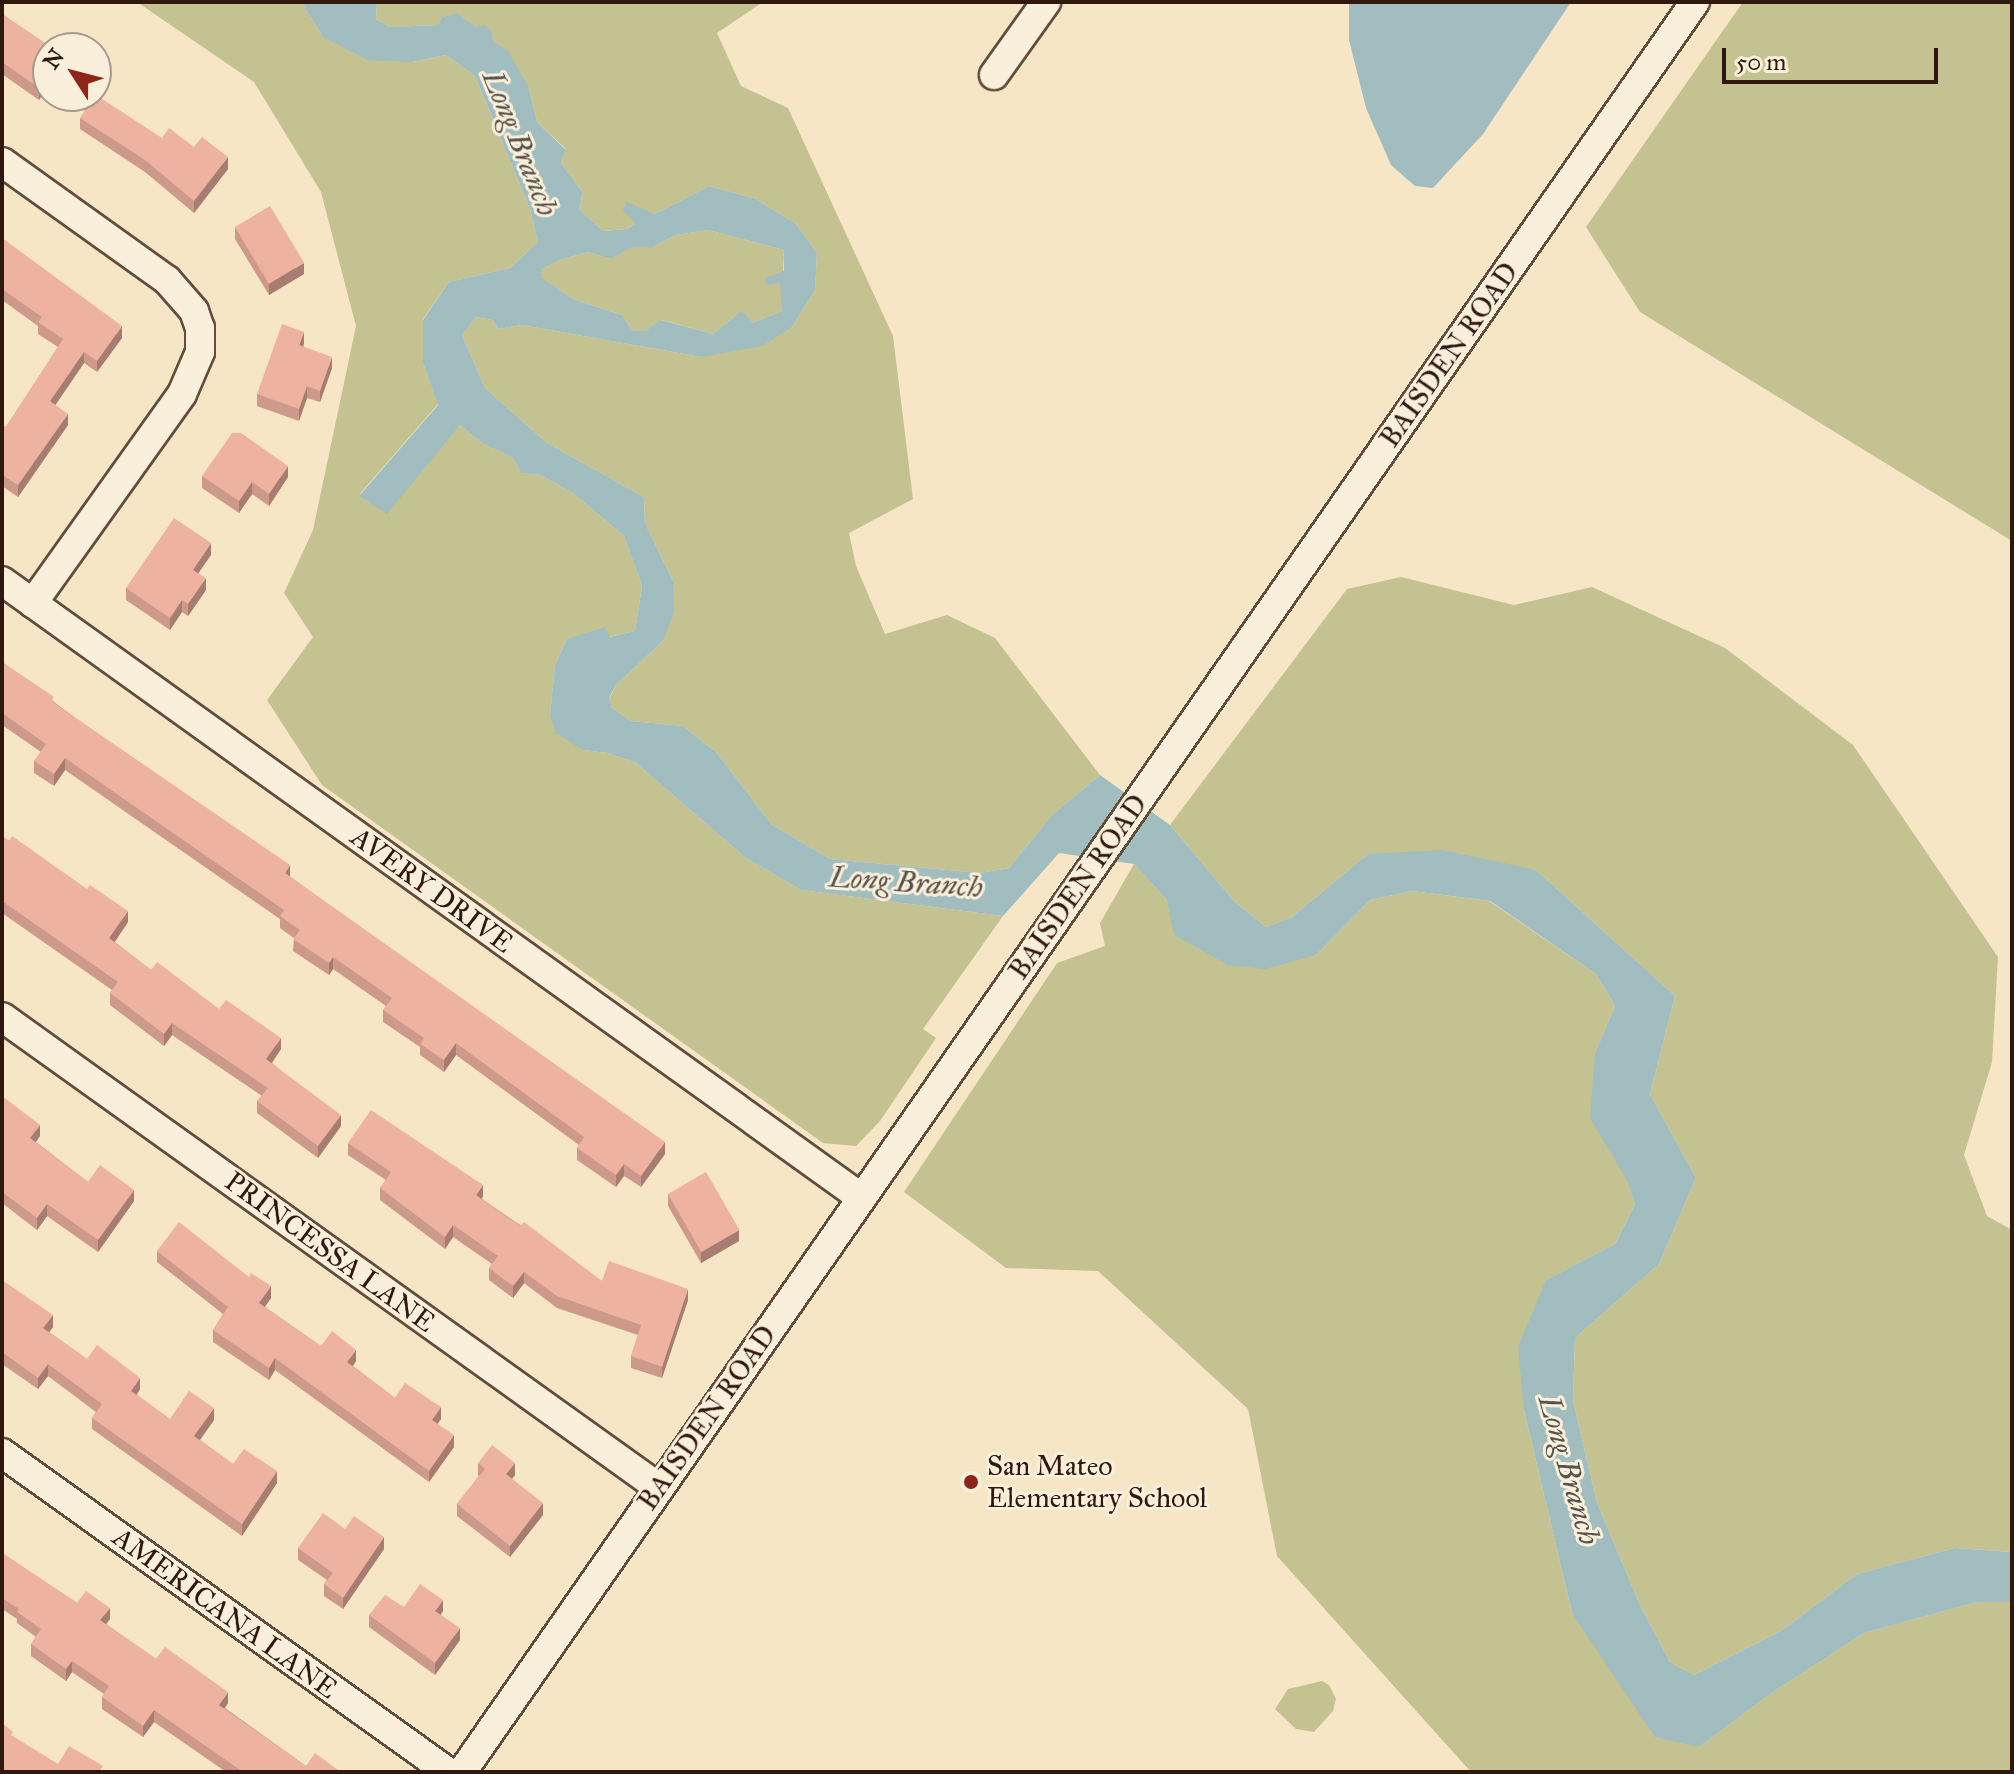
<!DOCTYPE html>
<html>
<head>
<meta charset="utf-8">
<style>
	body { margin:0 }
	#map { position:relative; width:2014px; height:1774px; overflow:hidden; background:#f6e6c6; font-family:"IM FELL Great Primer",serif }
	div>[style] { position:absolute }
	[style*='--x'] { left:calc(var(--x)*1px); top:calc(var(--y)*1px); width:calc(var(--w)*1px); rotate:calc(var(--a)*1deg) }
	.green>* { inset:0; background:#c4c290 }
	.water>* { inset:0; background:#a1bdbf }
	.roads { filter:drop-shadow(2px 0 #624c3c) drop-shadow(-2px 0 #624c3c) drop-shadow(0 2px #624c3c) drop-shadow(0 -2px #624c3c) }
	.street>* { height:28px; margin:-14px; padding:0 14px; transform-origin:14px; border-radius:14px; background:#f9efda }
	.wall>* { inset:0; background:#cc998a }
	.shaded-wall>* { inset:0; background:#a67d70 }
	.building>* { inset:0; background:#edb2a0; transform-origin:0 0 }
	.dots>* { width:22px; height:22px; translate:-50% -50%; box-sizing:border-box; border:4px solid #f9efda; border-radius:50% }
	span { translate:-50% -50%; white-space:nowrap; text-align:center; line-height:1.15; -webkit-text-stroke:6px #f9efda; paint-order:stroke }
	.street-label { font-size:28px; color:#30180e }
	.poi-label { font-size:28px; color:#30180e }
	.left { translate:0 -50%; text-align:left }
	.water-label { font-size:30px; color:#58524c; font-style:italic }
	.frame { position:absolute; inset:0; border:4px solid #30180e; pointer-events:none }
	.north { position:absolute; left:32px; top:32px; width:80px; height:80px; box-sizing:border-box; background:#f9efda; border:2px solid #a99988; border-radius:50%; rotate:306deg; font-size:22px; font-weight:700; line-height:32px; text-align:center; color:#30180e }
	.north::after { content:''; display:block; margin:auto; width:28px; height:36px; background:#8f2418; clip-path:polygon(50% 0,100% 100%,50% 72%,0 100%) }
	.scale { position:absolute; left:1722px; top:48px; width:216px; height:36px; box-sizing:border-box; border:4px solid #30180e; border-top:0; padding-left:10px; font-size:24px; line-height:28px; white-space:nowrap; color:#30180e; -webkit-text-stroke:6px #f9efda; paint-order:stroke }
</style>
</head>
<body>
<div id="map">
	<div class="green">
		<div style="clip-path:polygon(137px 2px,301px 2px,323px 37px,412px 62px,446px 55px,475px 76px,530px 209px,538px 242px,510px 268px,449px 282px,423px 319px,423px 363px,438px 404px,359px 495px,460px 425px,483px 444px,513px 458px,521px 473px,540px 475px,573px 493px,624px 536px,642px 586px,635px 631px,609px 637px,567px 639px,555px 665px,550px 715px,583px 750px,608px 753px,636px 763px,746px 858px,801px 890px,1003px 916px,923px 1029px,936px 1038px,880px 1121px,856px 1146px,823px 1143px,322px 785px,267px 700px,313px 637px,284px 593px,313px 530px,356px 326px,321px 192px,254px 82px)"></div>
		<div style="clip-path:polygon(377px 2px,763px 2px,717px 33px,741px 86px,788px 108px,893px 336px,913px 499px,849px 533px,856px 566px,885px 634px,947px 615px,995px 638px,1100px 775px,1052px 815px,1009px 868px,980px 873px,830px 859px,771px 824px,717px 753px,683px 726px,631px 721px,612px 708px,609px 699px,616px 685px,663px 641px,673px 581px,645px 523px,644px 497px,547px 443px,485px 388px,462px 335px,476px 317px,493px 320px,498px 329px,522px 325px,701px 357px,792px 327px,815px 290px,817px 253px,796px 224px,756px 199px,709px 186px,626px 229px,603px 231px,579px 209px,583px 193px,561px 163px,566px 149px,537px 122px,529px 88px,493px 41px,475px 27px,441px 18px,438px 25px,390px 27px,376px 19px)"></div>
		<div style="clip-path:polygon(1743px 2px,2012px 2px,2012px 541px,1640px 312px,1586px 227px)"></div>
		<div style="clip-path:polygon(708px 230px,784px 250px,782px 311px,752px 323px,740px 312px,713px 334px,662px 320px,645px 331px,633px 331px,622px 315px,573px 299px,540px 278px,542px 269px,560px 260px,588px 252px,611px 259px,632px 246px,651px 248px,676px 235px)"></div>
		<div style="clip-path:polygon(1401px 577px,1514px 605px,1592px 587px,1725px 648px,1853px 745px,1998px 957px,1992px 1062px,1964px 1155px,1987px 1216px,2012px 1230px,2012px 1552px,1955px 1548px,1857px 1574px,1781px 1631px,1694px 1675px,1670px 1662px,1640px 1605px,1597px 1503px,1573px 1401px,1575px 1338px,1659px 1264px,1696px 1178px,1650px 1094px,1675px 996px,1536px 870px,1368px 854px,1292px 917px,1266px 927px,1234px 901px,1170px 825px,1347px 589px)"></div>
		<div style="clip-path:polygon(1134px 864px,1167px 900px,1316px 955px,1370px 900px,1412px 891px,1489px 901px,1596px 974px,1615px 1006px,1595px 1053px,1635px 1204px,1615px 1244px,1546px 1280px,1524px 1410px,1572px 1613px,1699px 1747px,1773px 1692px,1864px 1633px,1977px 1602px,2012px 1602px,2012px 1772px,1471px 1772px,1277px 1556px,1248px 1409px,1098px 1271px,1006px 1268px,904px 1192px,1057px 963px,1105px 946px,1100px 923px)"></div>
		<div style="clip-path:polygon(1322px 1681px,1329px 1685px,1336px 1699px,1333px 1711px,1314px 1732px,1296px 1729px,1275px 1709px,1288px 1689px)"></div>
	</div>
	<div class="water">
		<div style="clip-path:polygon(evenodd,301px 2px,377px 2px,376px 19px,390px 27px,438px 25px,441px 18px,457px 13px,475px 27px,485px 25px,492px 32px,493px 41px,508px 51px,529px 88px,537px 122px,566px 150px,561px 163px,583px 193px,579px 209px,603px 231px,626px 229px,636px 224px,623px 210px,627px 202px,655px 214px,709px 186px,756px 199px,796px 224px,817px 253px,815px 290px,792px 327px,762px 346px,701px 357px,522px 325px,498px 329px,493px 320px,476px 317px,462px 335px,485px 388px,547px 443px,644px 497px,645px 523px,673px 581px,674px 612px,663px 641px,616px 685px,609px 698px,612px 708px,631px 721px,683px 726px,717px 753px,771px 824px,830px 859px,980px 873px,1009px 868px,1052px 815px,1100px 775px,1170px 825px,1234px 901px,1266px 927px,1292px 917px,1368px 854px,1442px 850px,1536px 870px,1675px 996px,1650px 1094px,1696px 1178px,1659px 1264px,1575px 1338px,1573px 1401px,1597px 1503px,1640px 1605px,1670px 1662px,1694px 1675px,1781px 1631px,1857px 1574px,1955px 1548px,2012px 1552px,2012px 1602px,1977px 1602px,1864px 1633px,1773px 1692px,1699px 1747px,1655px 1737px,1572px 1613px,1524px 1410px,1518px 1347px,1546px 1280px,1615px 1244px,1635px 1204px,1628px 1182px,1590px 1118px,1595px 1053px,1615px 1006px,1596px 974px,1490px 901px,1412px 891px,1370px 900px,1316px 955px,1265px 969px,1228px 965px,1174px 935px,1167px 900px,1134px 864px,1059px 853px,1003px 916px,801px 890px,746px 858px,636px 763px,608px 753px,583px 750px,556px 733px,550px 715px,555px 665px,567px 639px,605px 627px,610px 637px,635px 631px,642px 586px,624px 536px,573px 493px,540px 475px,521px 473px,513px 458px,483px 444px,460px 425px,387px 514px,359px 496px,438px 405px,423px 363px,423px 320px,449px 282px,510px 268px,538px 242px,530px 209px,475px 76px,446px 55px,412px 62px,368px 60px,323px 37px,301px 2px,708px 230px,784px 250px,784px 271px,765px 278px,766px 285px,780px 283px,782px 311px,752px 323px,745px 313px,740px 312px,713px 334px,661px 320px,645px 331px,633px 331px,622px 315px,573px 299px,541px 278px,542px 269px,560px 260px,588px 252px,611px 259px,632px 247px,651px 248px,676px 235px,708px 230px)"></div>
		<div style="clip-path:polygon(1349px 2px,1571px 2px,1483px 134px,1433px 188px,1415px 186px,1391px 165px,1366px 108px,1349px 40px)"></div>
	</div>
	<div class="roads">
		<div class="street">
			<div style="--x:994;--y:75;--w:90;--a:-54.5"></div>
			<div style="--x:2;--y:162;--w:203;--a:35.6"></div>
			<div style="--x:167;--y:280;--w:41;--a:48.9"></div>
			<div style="--x:194;--y:311;--w:18;--a:71"></div>
			<div style="--x:200;--y:328;--w:24;--a:90"></div>
			<div style="--x:200;--y:352;--w:46;--a:113.2"></div>
			<div style="--x:182;--y:394;--w:257;--a:125.5"></div>
			<div style="--x:2;--y:581;--w:1058;--a:35.66"></div>
			<div style="--x:2;--y:1017;--w:807;--a:35.62"></div>
			<div style="--x:2;--y:1453;--w:548;--a:35.57"></div>
			<div style="--x:462;--y:1772;--w:2157;--a:-55.14"></div>
		</div>
	</div>
	<div class="wall">
		<div style="clip-path:polygon(2px 14px,52px 48px,39px 100px,2px 74px)"></div>
		<div style="clip-path:polygon(80px 118px,194px 147px,228px 169px,194px 213px,145px 172px,80px 129px)"></div>
		<div style="clip-path:polygon(235px 227px,304px 274px,269px 295px,235px 239px)"></div>
		<div style="clip-path:polygon(2px 238px,122px 338px,97px 372px,84px 363px,55px 405px,68px 425px,18px 497px,2px 486px,2px 425px,6px 427px,58px 347px,38px 334px,38px 326px,2px 300px)"></div>
		<div style="clip-path:polygon(304px 344px,303px 346px,332px 368px,320px 402px,307px 398px,299px 421px,257px 406px,257px 394px)"></div>
		<div style="clip-path:polygon(202px 476px,288px 477px,269px 506px,252px 494px,239px 513px,202px 488px)"></div>
		<div style="clip-path:polygon(211px 555px,198px 573px,206px 590px,188px 616px,182px 612px,170px 630px,126px 600px,126px 588px)"></div>
		<div style="clip-path:polygon(2px 662px,54px 702px,665px 1154px,641px 1187px,624px 1176px,616px 1187px,577px 1160px,577px 1148px,579px 1145px,456px 1055px,444px 1072px,420px 1055px,420px 1047px,383px 1022px,383px 1010px,386px 1006px,333px 969px,329px 975px,293px 951px,294px 938px,280px 928px,280px 919px,65px 770px,54px 786px,34px 773px,34px 761px,41px 752px,2px 725px)"></div>
		<div style="clip-path:polygon(2px 836px,128px 922px,115px 942px,151px 970px,219px 1009px,281px 1049px,272px 1063px,341px 1126px,318px 1158px,257px 1113px,257px 1101px,262px 1096px,172px 1035px,164px 1046px,110px 1005px,110px 993px,112px 990px,2px 913px)"></div>
		<div style="clip-path:polygon(2px 1096px,40px 1136px,36px 1142px,88px 1182px,134px 1201px,98px 1252px,47px 1216px,37px 1230px,2px 1203px)"></div>
		<div style="clip-path:polygon(348px 1143px,483px 1196px,482px 1199px,602px 1281px,688px 1300px,662px 1378px,631px 1368px,631px 1356px,638px 1335px,557px 1308px,524px 1283px,513px 1298px,489px 1280px,489px 1268px,492px 1264px,453px 1237px,445px 1249px,380px 1200px,380px 1188px,386px 1180px,348px 1155px)"></div>
		<div style="clip-path:polygon(668px 1194px,739px 1241px,701px 1263px,668px 1206px)"></div>
		<div style="clip-path:polygon(157px 1251px,271px 1298px,265px 1307px,321px 1346px,356px 1361px,353px 1366px,395px 1398px,441px 1419px,437px 1424px,454px 1447px,429px 1482px,275px 1370px,269px 1380px,213px 1342px,213px 1330px,223px 1314px,157px 1262px)"></div>
		<div style="clip-path:polygon(2px 1280px,53px 1327px,49px 1332px,87px 1359px,140px 1389px,137px 1395px,170px 1419px,214px 1420px,200px 1440px,233px 1464px,277px 1483px,242px 1536px,92px 1429px,92px 1418px,96px 1412px,48px 1376px,38px 1389px,2px 1364px)"></div>
		<div style="clip-path:polygon(478px 1463px,515px 1475px,512px 1479px,543px 1515px,510px 1557px,457px 1516px,457px 1504px,479px 1476px,478px 1475px)"></div>
		<div style="clip-path:polygon(345px 1529px,384px 1549px,343px 1609px,324px 1596px,324px 1584px,327px 1580px,298px 1560px,298px 1548px)"></div>
		<div style="clip-path:polygon(2px 1553px,77px 1603px,110px 1619px,106px 1624px,156px 1659px,228px 1703px,225px 1708px,306px 1766px,338px 1772px,226px 1772px,154px 1722px,143px 1737px,102px 1709px,102px 1697px,104px 1694px,72px 1672px,66px 1681px,31px 1656px,31px 1644px,36px 1637px,17px 1623px,17px 1619px,2px 1609px)"></div>
		<div style="clip-path:polygon(404px 1607px,443px 1611px,441px 1615px,460px 1640px,435px 1675px,369px 1627px,369px 1615px)"></div>
	</div>
	<div class="shaded-wall">
		<div style="clip-path:polygon(48px 76px,48px 87px,39px 100px,39px 88px)"></div>
		<div style="clip-path:polygon(228px 157px,228px 169px,194px 213px,194px 201px)"></div>
		<div style="clip-path:polygon(304px 263px,304px 274px,269px 295px,269px 284px)"></div>
		<div style="clip-path:polygon(122px 326px,122px 338px,97px 372px,97px 361px)"></div>
		<div style="clip-path:polygon(304px 332px,304px 344px,299px 357px,299px 345px)"></div>
		<div style="clip-path:polygon(84px 352px,84px 363px,50px 413px,50px 401px)"></div>
		<div style="clip-path:polygon(332px 357px,332px 368px,320px 402px,320px 391px)"></div>
		<div style="clip-path:polygon(307px 386px,307px 398px,299px 421px,299px 409px)"></div>
		<div style="clip-path:polygon(68px 414px,68px 425px,18px 497px,18px 485px)"></div>
		<div style="clip-path:polygon(288px 466px,288px 477px,269px 506px,269px 494px)"></div>
		<div style="clip-path:polygon(252px 482px,252px 494px,239px 513px,239px 501px)"></div>
		<div style="clip-path:polygon(211px 543px,211px 555px,193px 581px,193px 570px)"></div>
		<div style="clip-path:polygon(206px 578px,206px 590px,188px 616px,188px 604px)"></div>
		<div style="clip-path:polygon(182px 600px,182px 612px,170px 630px,170px 618px)"></div>
		<div style="clip-path:polygon(65px 758px,65px 770px,54px 786px,54px 774px)"></div>
		<div style="clip-path:polygon(290px 865px,290px 877px,285px 873px)"></div>
		<div style="clip-path:polygon(128px 911px,128px 922px,109px 950px,109px 938px)"></div>
		<div style="clip-path:polygon(333px 957px,333px 969px,329px 975px,329px 963px)"></div>
		<div style="clip-path:polygon(172px 1023px,172px 1035px,164px 1046px,164px 1034px)"></div>
		<div style="clip-path:polygon(281px 1038px,281px 1049px,266px 1071px,266px 1059px)"></div>
		<div style="clip-path:polygon(456px 1043px,456px 1055px,444px 1072px,444px 1060px)"></div>
		<div style="clip-path:polygon(341px 1115px,341px 1126px,318px 1158px,318px 1146px)"></div>
		<div style="clip-path:polygon(40px 1125px,40px 1136px,30px 1149px,30px 1138px)"></div>
		<div style="clip-path:polygon(665px 1142px,665px 1154px,641px 1187px,641px 1176px)"></div>
		<div style="clip-path:polygon(624px 1164px,624px 1176px,616px 1187px,616px 1175px)"></div>
		<div style="clip-path:polygon(483px 1185px,483px 1196px,476px 1207px,476px 1195px)"></div>
		<div style="clip-path:polygon(134px 1190px,134px 1201px,98px 1252px,98px 1240px)"></div>
		<div style="clip-path:polygon(47px 1204px,47px 1216px,37px 1230px,37px 1218px)"></div>
		<div style="clip-path:polygon(453px 1225px,453px 1237px,445px 1249px,445px 1237px)"></div>
		<div style="clip-path:polygon(739px 1230px,739px 1241px,701px 1263px,701px 1251px)"></div>
		<div style="clip-path:polygon(524px 1272px,524px 1283px,513px 1298px,513px 1286px)"></div>
		<div style="clip-path:polygon(271px 1286px,271px 1298px,259px 1315px,259px 1303px)"></div>
		<div style="clip-path:polygon(688px 1289px,688px 1300px,662px 1378px,662px 1367px)"></div>
		<div style="clip-path:polygon(53px 1315px,53px 1327px,43px 1340px,43px 1328px)"></div>
		<div style="clip-path:polygon(356px 1350px,356px 1361px,347px 1374px,347px 1362px)"></div>
		<div style="clip-path:polygon(275px 1358px,275px 1370px,269px 1380px,269px 1368px)"></div>
		<div style="clip-path:polygon(48px 1364px,48px 1376px,38px 1389px,38px 1378px)"></div>
		<div style="clip-path:polygon(140px 1378px,140px 1389px,131px 1402px,131px 1391px)"></div>
		<div style="clip-path:polygon(441px 1407px,441px 1419px,432px 1432px,432px 1420px)"></div>
		<div style="clip-path:polygon(214px 1408px,214px 1420px,194px 1448px,194px 1436px)"></div>
		<div style="clip-path:polygon(454px 1435px,454px 1447px,429px 1482px,429px 1471px)"></div>
		<div style="clip-path:polygon(515px 1463px,515px 1475px,506px 1486px,506px 1474px)"></div>
		<div style="clip-path:polygon(277px 1471px,277px 1483px,242px 1536px,242px 1524px)"></div>
		<div style="clip-path:polygon(543px 1503px,543px 1515px,510px 1557px,510px 1546px)"></div>
		<div style="clip-path:polygon(384px 1537px,384px 1549px,343px 1609px,343px 1598px)"></div>
		<div style="clip-path:polygon(443px 1600px,443px 1611px,435px 1622px,435px 1611px)"></div>
		<div style="clip-path:polygon(110px 1608px,110px 1619px,100px 1632px,100px 1620px)"></div>
		<div style="clip-path:polygon(460px 1628px,460px 1640px,435px 1675px,435px 1663px)"></div>
		<div style="clip-path:polygon(72px 1661px,72px 1672px,66px 1681px,66px 1669px)"></div>
		<div style="clip-path:polygon(228px 1692px,228px 1703px,219px 1716px,219px 1705px)"></div>
		<div style="clip-path:polygon(4px 1706px,4px 1718px,2px 1721px,2px 1709px)"></div>
		<div style="clip-path:polygon(154px 1710px,154px 1722px,143px 1737px,143px 1726px)"></div>
	</div>
	<div class="building">
		<div style="clip-path:polygon(2px 14px,52px 48px,48px 48px,48px 76px,39px 88px,2px 62px)"></div>
		<div style="clip-path:polygon(96px 95px,162px 138px,169px 128px,194px 147px,202px 137px,228px 157px,194px 201px,145px 160px,80px 118px,94px 96px)"></div>
		<div style="left:270px;top:206px;width:66px;height:41px;rotate:59deg"></div>
		<div style="clip-path:polygon(2px 238px,122px 326px,97px 361px,84px 352px,50px 401px,68px 414px,18px 485px,2px 475px,2px 425px,6px 427px,63px 339px,38px 322px,42px 317px,2px 289px)"></div>
		<div style="clip-path:polygon(282px 324px,304px 332px,299px 345px,332px 357px,320px 391px,307px 386px,299px 409px,257px 394px)"></div>
		<div style="clip-path:polygon(232px 433px,241px 433px,288px 466px,269px 494px,252px 482px,239px 501px,202px 476px)"></div>
		<div style="clip-path:polygon(174px 518px,211px 543px,193px 570px,206px 578px,188px 604px,182px 600px,170px 618px,126px 588px)"></div>
		<div style="clip-path:polygon(2px 662px,54px 697px,51px 701px,290px 865px,285px 873px,665px 1142px,641px 1176px,624px 1164px,616px 1175px,577px 1148px,584px 1137px,456px 1043px,444px 1060px,420px 1044px,424px 1038px,383px 1010px,392px 998px,333px 957px,329px 963px,293px 939px,300px 930px,280px 916px,284px 910px,65px 758px,54px 774px,34px 761px,46px 744px,2px 713px)"></div>
		<div style="clip-path:polygon(2px 836px,9px 841px,12px 836px,87px 889px,90px 885px,128px 911px,109px 938px,151px 970px,157px 962px,219px 1009px,226px 1000px,281px 1038px,266px 1059px,341px 1115px,318px 1146px,257px 1101px,268px 1088px,172px 1023px,164px 1034px,110px 993px,118px 982px,2px 901px)"></div>
		<div style="clip-path:polygon(2px 1096px,40px 1125px,30px 1138px,88px 1182px,100px 1165px,134px 1190px,98px 1240px,47px 1204px,37px 1218px,2px 1192px)"></div>
		<div style="clip-path:polygon(371px 1110px,483px 1185px,476px 1195px,520px 1226px,524px 1222px,602px 1281px,609px 1261px,688px 1289px,662px 1367px,631px 1356px,641px 1325px,557px 1296px,524px 1272px,513px 1286px,489px 1268px,498px 1256px,453px 1225px,445px 1237px,380px 1188px,391px 1172px,348px 1143px)"></div>
		<div style="left:706px;top:1172px;width:67px;height:44px;rotate:60deg"></div>
		<div style="clip-path:polygon(179px 1222px,249px 1277px,251px 1273px,271px 1286px,259px 1303px,321px 1346px,332px 1331px,356px 1350px,347px 1362px,395px 1398px,405px 1383px,441px 1407px,432px 1420px,454px 1435px,429px 1471px,275px 1358px,269px 1368px,213px 1330px,228px 1307px,157px 1251px)"></div>
		<div style="clip-path:polygon(2px 1280px,53px 1315px,43px 1328px,87px 1359px,97px 1345px,140px 1378px,131px 1391px,170px 1419px,189px 1391px,214px 1408px,194px 1436px,233px 1464px,244px 1449px,277px 1471px,242px 1524px,92px 1418px,102px 1404px,48px 1364px,38px 1378px,2px 1352px)"></div>
		<div style="clip-path:polygon(492px 1445px,515px 1463px,506px 1474px,543px 1503px,510px 1546px,457px 1504px,485px 1469px,478px 1463px)"></div>
		<div style="clip-path:polygon(323px 1513px,345px 1529px,354px 1516px,384px 1537px,343px 1598px,324px 1584px,333px 1573px,298px 1548px)"></div>
		<div style="clip-path:polygon(2px 1553px,77px 1603px,86px 1591px,110px 1608px,100px 1620px,156px 1659px,165px 1647px,228px 1692px,219px 1705px,306px 1766px,315px 1753px,338px 1770px,337px 1772px,243px 1772px,154px 1710px,143px 1726px,102px 1697px,109px 1686px,72px 1661px,66px 1669px,31px 1644px,41px 1629px,17px 1612px,19px 1609px,2px 1598px)"></div>
		<div style="clip-path:polygon(420px 1584px,443px 1600px,435px 1611px,460px 1628px,435px 1663px,369px 1615px,385px 1595px,404px 1607px)"></div>
		<div style="clip-path:polygon(2px 1723px,13px 1732px,11px 1735px,58px 1764px,69px 1746px,103px 1766px,99px 1772px,6px 1772px,2px 1769px)"></div>
	</div>
	<div class="dots">
		<div style="left:971px;top:1482px;background:#8f2418"></div>
	</div>
	<div class="street-label">
		<span style="left:1449px;top:355px;rotate:-55deg">BAISDEN ROAD</span>
		<span style="left:1078px;top:887px;rotate:-55deg">BAISDEN ROAD</span>
		<span style="left:432px;top:890px;rotate:36deg">AVERY DRIVE</span>
		<span style="left:330px;top:1252px;rotate:36deg">PRINCESSA LANE</span>
		<span style="left:707px;top:1418px;rotate:-55deg">BAISDEN ROAD</span>
		<span style="left:225px;top:1613px;rotate:36deg">AMERICANA LANE</span>
	</div>
	<div class="poi-label">
		<span class="left" style="left:987px;top:1482px">San Mateo<br>Elementary School</span>
	</div>
	<div class="water-label">
		<span style="left:520px;top:143px;rotate:68deg">Long Branch</span>
		<span style="left:906px;top:882px;rotate:4deg">Long Branch</span>
		<span style="left:1569px;top:1470px;rotate:74deg">Long Branch</span>
	</div>
	<div class="frame"></div>
	<div class="north">N</div>
	<div class="scale">50 m</div>
</div>
</body>
</html>
